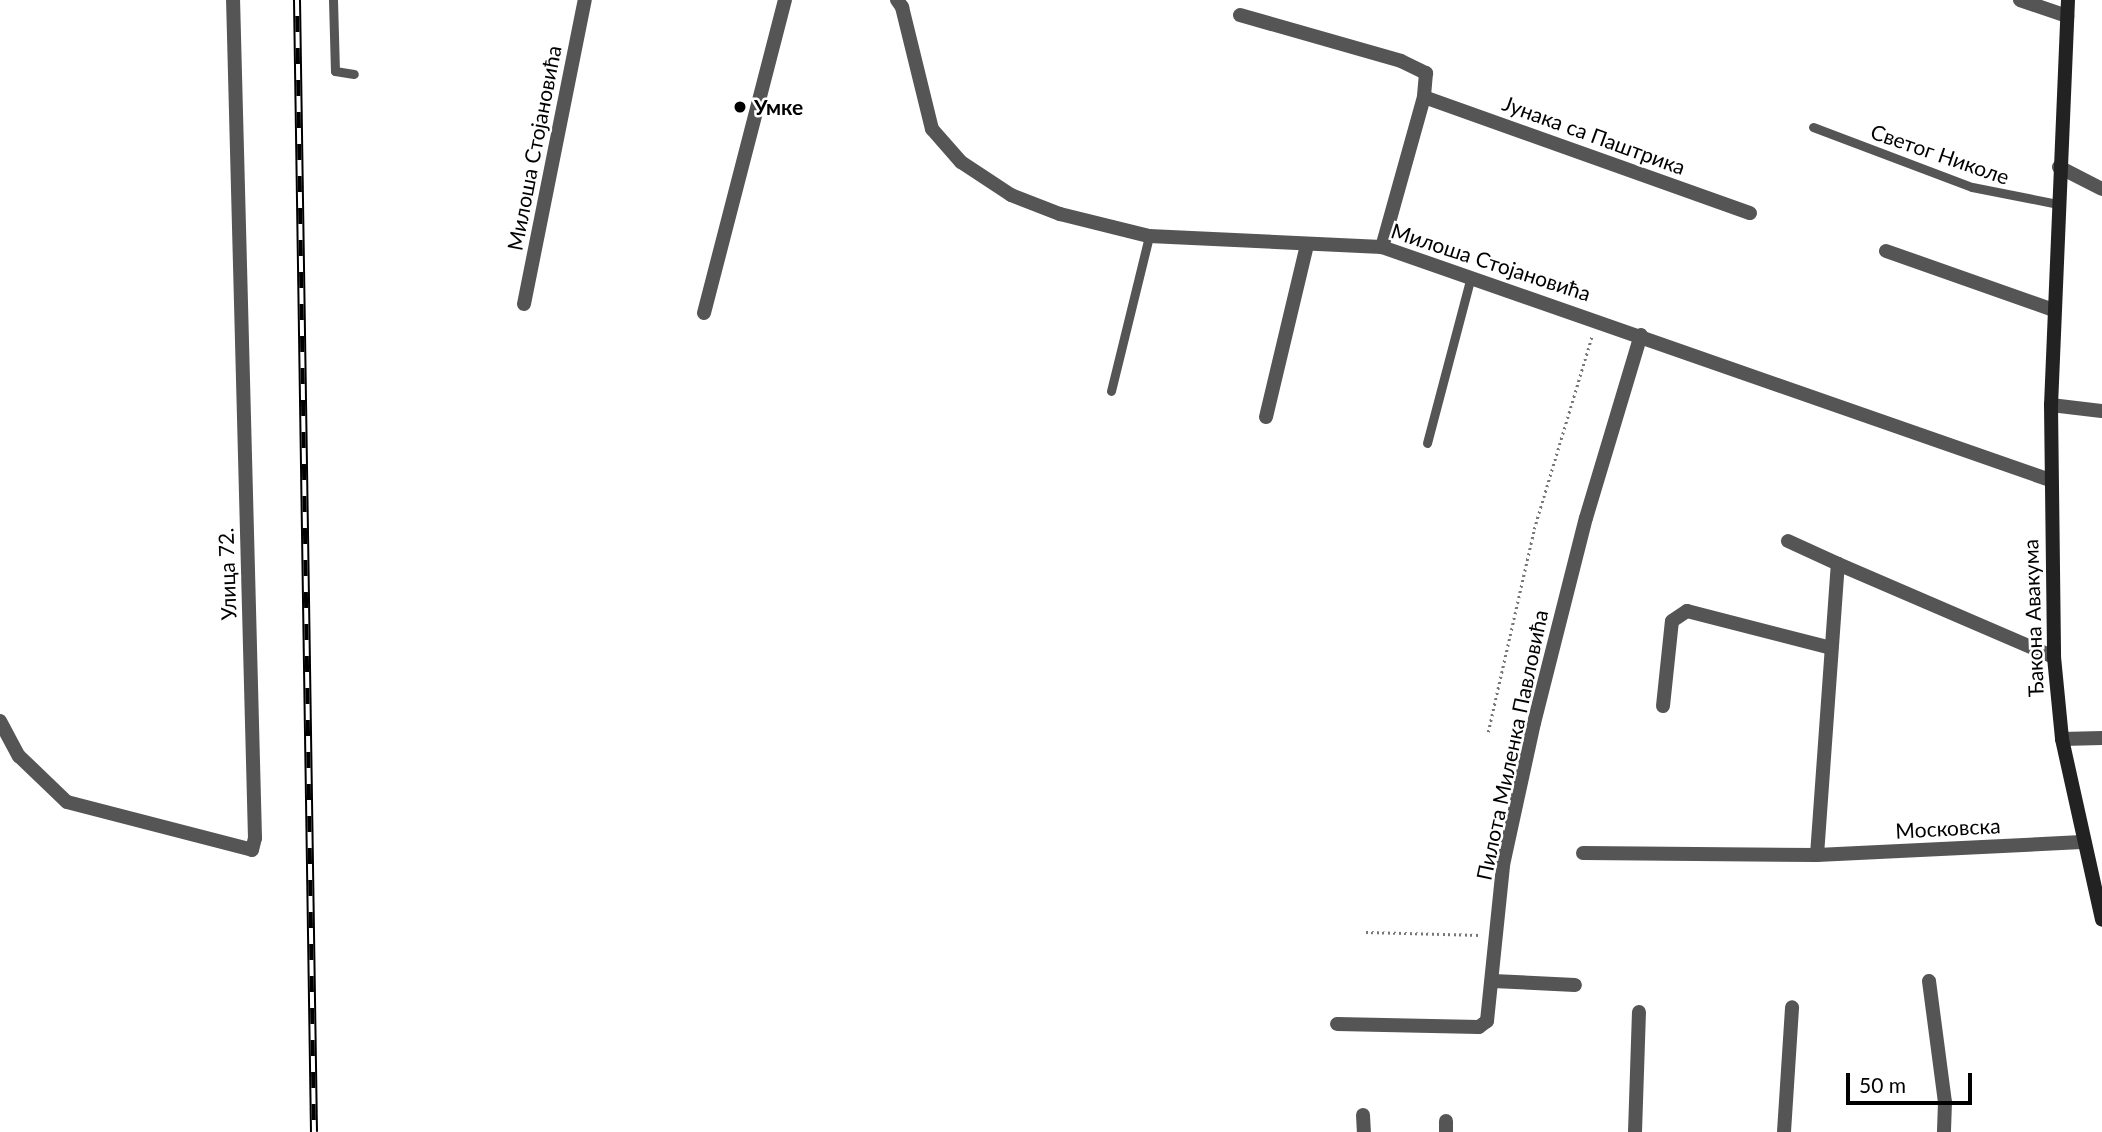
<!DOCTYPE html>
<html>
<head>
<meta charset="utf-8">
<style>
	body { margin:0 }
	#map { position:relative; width:2102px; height:1132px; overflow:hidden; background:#fff; font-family:Lato,sans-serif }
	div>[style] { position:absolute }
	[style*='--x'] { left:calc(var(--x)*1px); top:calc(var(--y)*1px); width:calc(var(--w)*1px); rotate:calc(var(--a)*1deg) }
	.path>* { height:2.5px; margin-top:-1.25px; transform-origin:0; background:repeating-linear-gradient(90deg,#777 0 2px,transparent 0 5.5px) }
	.lane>* { height:9px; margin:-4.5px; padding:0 4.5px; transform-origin:4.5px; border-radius:4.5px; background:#555 }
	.street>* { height:14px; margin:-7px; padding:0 7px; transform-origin:7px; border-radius:7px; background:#555 }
	.secondary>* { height:14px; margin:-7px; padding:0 7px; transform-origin:7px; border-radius:7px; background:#222 }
	.rail>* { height:8px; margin-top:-4px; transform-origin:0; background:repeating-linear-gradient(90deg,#fff 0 16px,#000 0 32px); box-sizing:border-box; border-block:2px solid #000 }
	.dots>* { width:19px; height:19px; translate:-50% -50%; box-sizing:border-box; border:4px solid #fff; border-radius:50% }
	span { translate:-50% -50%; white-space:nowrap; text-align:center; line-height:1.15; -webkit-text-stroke:5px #fff; paint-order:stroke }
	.poi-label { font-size:21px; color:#000; font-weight:700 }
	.left { translate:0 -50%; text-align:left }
	.street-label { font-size:21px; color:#000 }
	.scale { position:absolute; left:1846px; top:1073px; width:126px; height:32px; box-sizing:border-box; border:4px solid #000; border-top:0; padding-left:9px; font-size:21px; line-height:24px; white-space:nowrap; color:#000; -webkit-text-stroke:5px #fff; paint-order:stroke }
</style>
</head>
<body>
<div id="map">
	<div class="path">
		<div style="--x:1488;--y:732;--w:208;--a:-77.2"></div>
		<div style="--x:1534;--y:529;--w:202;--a:-73.3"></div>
		<div style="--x:1366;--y:932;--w:115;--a:1.5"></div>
	</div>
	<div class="lane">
		<div style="--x:333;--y:0;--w:71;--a:88.4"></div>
		<div style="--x:335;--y:71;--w:19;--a:9"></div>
		<div style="--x:1813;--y:127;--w:170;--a:20.7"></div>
		<div style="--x:1972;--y:187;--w:88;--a:11.2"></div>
		<div style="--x:1111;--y:391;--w:160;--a:-76.2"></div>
		<div style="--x:1427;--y:443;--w:172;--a:-75.2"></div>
	</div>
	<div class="street">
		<div style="--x:897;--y:0;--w:9;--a:54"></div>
		<div style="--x:902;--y:7;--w:126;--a:76.2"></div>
		<div style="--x:932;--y:129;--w:44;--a:48.7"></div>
		<div style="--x:961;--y:162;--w:60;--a:33.4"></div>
		<div style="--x:1011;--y:195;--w:53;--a:21.2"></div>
		<div style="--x:1060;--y:214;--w:92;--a:13.9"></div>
		<div style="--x:1149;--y:236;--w:233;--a:2.7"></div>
		<div style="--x:1382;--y:247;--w:707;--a:19.23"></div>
		<div style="--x:2020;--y:0;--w:50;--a:18.8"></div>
		<div style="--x:1240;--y:15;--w:167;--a:15.9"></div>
		<div style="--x:1401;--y:61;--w:28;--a:26"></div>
		<div style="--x:1426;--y:73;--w:24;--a:95"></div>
		<div style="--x:1424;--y:97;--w:156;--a:105.6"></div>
		<div style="--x:1424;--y:97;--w:346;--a:19.6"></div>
		<div style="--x:2059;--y:167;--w:48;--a:27.1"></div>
		<div style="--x:1886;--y:251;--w:178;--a:19.4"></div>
		<div style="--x:524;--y:304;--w:310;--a:-78.7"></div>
		<div style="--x:704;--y:313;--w:323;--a:-75.5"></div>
		<div style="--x:2051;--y:405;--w:51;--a:6.7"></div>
		<div style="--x:1266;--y:417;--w:177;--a:-76.6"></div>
		<div style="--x:1788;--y:541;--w:55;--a:24.7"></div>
		<div style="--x:1663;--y:706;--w:85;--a:-84"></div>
		<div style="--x:1672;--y:621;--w:18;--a:-34"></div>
		<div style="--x:1687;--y:611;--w:149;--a:14.4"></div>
		<div style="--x:0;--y:721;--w:40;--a:62"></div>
		<div style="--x:19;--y:756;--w:66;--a:43.8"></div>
		<div style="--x:67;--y:802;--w:191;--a:14.5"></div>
		<div style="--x:252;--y:850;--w:12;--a:-76"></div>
		<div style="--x:255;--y:838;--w:838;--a:-91.5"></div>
		<div style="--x:2062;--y:739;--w:40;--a:-1.4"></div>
		<div style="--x:1583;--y:853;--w:234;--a:0.5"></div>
		<div style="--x:1817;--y:855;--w:265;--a:-2.8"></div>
		<div style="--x:1817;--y:855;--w:292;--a:-85.9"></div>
		<div style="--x:1838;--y:564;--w:235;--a:23.3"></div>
		<div style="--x:1493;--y:981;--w:82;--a:2.8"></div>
		<div style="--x:1929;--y:981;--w:122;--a:82.5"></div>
		<div style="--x:1945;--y:1102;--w:30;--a:92"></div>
		<div style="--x:1337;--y:1024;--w:142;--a:1.2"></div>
		<div style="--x:1479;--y:1027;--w:10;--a:-37"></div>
		<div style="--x:1487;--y:1021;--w:157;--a:-84.1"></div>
		<div style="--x:1503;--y:865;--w:145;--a:-77.7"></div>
		<div style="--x:1534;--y:723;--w:211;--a:-75.8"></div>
		<div style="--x:1586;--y:518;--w:191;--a:-73.3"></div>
		<div style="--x:1363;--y:1115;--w:17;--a:87"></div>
		<div style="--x:1446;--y:1121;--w:11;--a:90"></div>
		<div style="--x:1635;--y:1132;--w:120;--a:-88.1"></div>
		<div style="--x:1784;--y:1132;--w:125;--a:-86.3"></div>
	</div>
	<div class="secondary">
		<div style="--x:2068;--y:0;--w:405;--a:92.4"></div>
		<div style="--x:2051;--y:405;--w:252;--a:89.3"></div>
		<div style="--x:2054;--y:657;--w:82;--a:84.4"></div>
		<div style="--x:2062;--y:739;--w:185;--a:77.5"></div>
	</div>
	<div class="rail">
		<div style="--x:297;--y:0;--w:1132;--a:89.14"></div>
	</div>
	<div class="dots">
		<div style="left:740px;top:107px;background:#000"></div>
	</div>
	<div class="poi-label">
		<span class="left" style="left:754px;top:107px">Умке</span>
	</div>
	<div class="street-label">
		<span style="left:1594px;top:135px;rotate:20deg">Јунака са Паштрика</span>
		<span style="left:534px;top:148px;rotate:-79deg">Милоша Стојановића</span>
		<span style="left:1940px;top:154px;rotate:19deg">Светог Николе</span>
		<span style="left:1491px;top:262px;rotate:18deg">Милоша Стојановића</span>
		<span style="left:227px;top:574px;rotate:-92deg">Улица 72.</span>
		<span style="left:2033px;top:618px;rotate:-92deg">Ђакона Авакума</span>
		<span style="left:1512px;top:745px;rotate:-78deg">Пилота Миленка Павловића</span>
		<span style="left:1948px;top:828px;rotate:-3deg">Московска</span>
	</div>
	<div class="scale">50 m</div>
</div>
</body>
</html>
